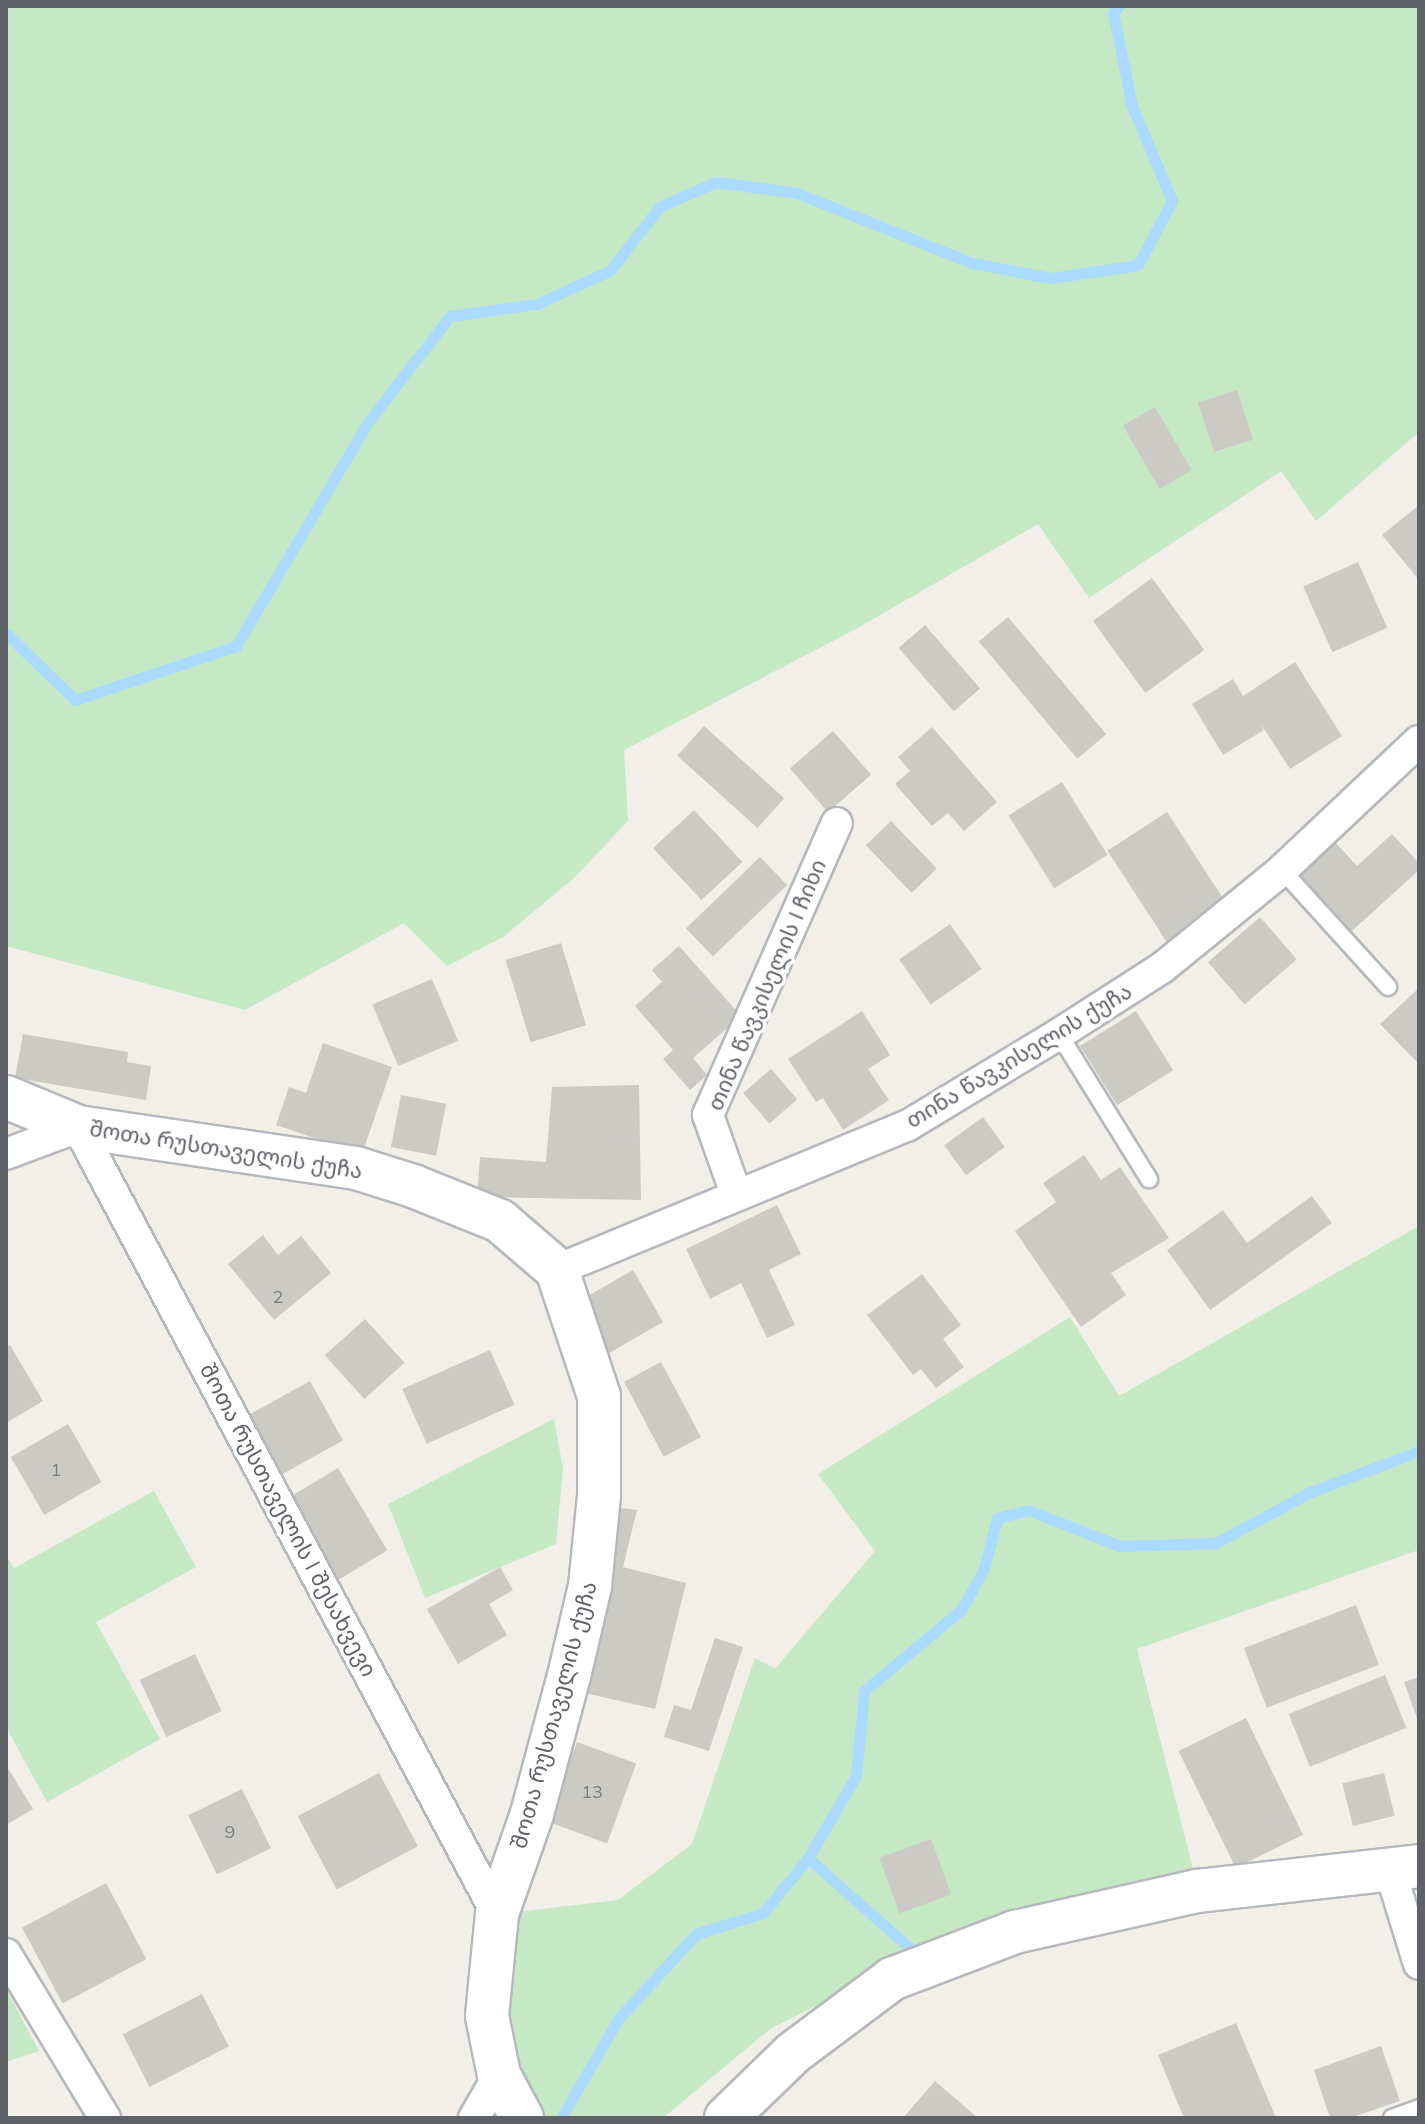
<!DOCTYPE html>
<html>
<head>
<meta charset="utf-8">
<style>
	body { margin:0 }
	#map { position:relative; width:1425px; height:2124px; overflow:hidden; background:#f1efe8; font-family:Mulish,"Noto Sans Georgian",sans-serif }
	div>[style] { position:absolute }
	[style*='--x'] { left:calc(var(--x)*1px); top:calc(var(--y)*1px); width:calc(var(--w)*1px); rotate:calc(var(--a)*1deg) }
	.green>* { inset:0; background:#c5e8c5 }
	.stream>* { height:11px; margin:-5.5px; padding:0 5.5px; transform-origin:5.5px; border-radius:5.5px; background:#aadaff }
	.building>* { inset:0; background:#cccac5; transform-origin:0 0 }
	.roads { filter:drop-shadow(2px 0 #b5b8bc) drop-shadow(-2px 0 #b5b8bc) drop-shadow(0 2px #b5b8bc) drop-shadow(0 -2px #b5b8bc) }
	.lane>* { height:16px; margin:-8px; padding:0 8px; transform-origin:8px; border-radius:8px; background:#fff }
	.street>* { height:30px; margin:-15px; padding:0 15px; transform-origin:15px; border-radius:15px; background:#fff }
	.secondary>* { height:42px; margin:-21px; padding:0 21px; transform-origin:21px; border-radius:21px; background:#fff }
	span { translate:-50% -50%; white-space:nowrap; text-align:center; line-height:1.15; -webkit-text-stroke:7px #fff; paint-order:stroke }
	.number-label { font-size:18px; color:#7a7d7f }
	.number-label span { -webkit-text-stroke-width:0 }
	.street-label { font-size:22px; color:#5f6368 }
	.frame { position:absolute; inset:0; border:8px solid #5f6368; pointer-events:none }
</style>
</head>
<body>
<div id="map">
	<div class="green">
		<div style="clip-path:polygon(6px 6px,1419px 6px,1419px 432px,1316px 521px,1281px 471px,1089px 598px,1038px 524px,854px 630px,624px 750px,628px 821px,575px 877px,503px 937px,447px 966px,404px 923px,245px 1010px,6px 946px)"></div>
		<div style="clip-path:polygon(1419px 1226px,1419px 1550px,1137px 1649px,1195px 1877px,892px 1967px,770px 2029px,663px 2118px,526px 2118px,504px 2065px,502px 1964px,517px 1912px,618px 1900px,692px 1844px,755px 1658px,775px 1669px,875px 1551px,818px 1474px,1070px 1317px,1119px 1396px)"></div>
		<div style="clip-path:polygon(554px 1419px,563px 1469px,556px 1544px,425px 1598px,388px 1504px)"></div>
		<div style="clip-path:polygon(154px 1491px,196px 1567px,96px 1622px,160px 1739px,47px 1802px,6px 1727px,6px 1556px,14px 1568px)"></div>
		<div style="clip-path:polygon(6px 1989px,39px 2051px,6px 2062px)"></div>
	</div>
	<div class="stream">
		<div style="--x:6;--y:633;--w:96;--a:44.2"></div>
		<div style="--x:75;--y:700;--w:170;--a:-18.5"></div>
		<div style="--x:236;--y:646;--w:260;--a:-59.5"></div>
		<div style="--x:368;--y:422;--w:134;--a:-52.3"></div>
		<div style="--x:450;--y:316;--w:88;--a:-7.9"></div>
		<div style="--x:537;--y:304;--w:81;--a:-24.7"></div>
		<div style="--x:611;--y:270;--w:79;--a:-52.7"></div>
		<div style="--x:659;--y:207;--w:62;--a:-23.7"></div>
		<div style="--x:716;--y:182;--w:82;--a:7.7"></div>
		<div style="--x:797;--y:193;--w:188;--a:21.8"></div>
		<div style="--x:972;--y:263;--w:80;--a:10.8"></div>
		<div style="--x:1051;--y:278;--w:88;--a:-8.5"></div>
		<div style="--x:1138;--y:265;--w:72;--a:-62"></div>
		<div style="--x:1172;--y:201;--w:103;--a:-112.8"></div>
		<div style="--x:1132;--y:106;--w:95;--a:-101.5"></div>
		<div style="--x:1113;--y:13;--w:9;--a:-49"></div>
		<div style="--x:808;--y:1858;--w:139;--a:41.5"></div>
		<div style="--x:561;--y:2118;--w:116;--a:-59.9"></div>
		<div style="--x:619;--y:2018;--w:114;--a:-47.5"></div>
		<div style="--x:696;--y:1934;--w:70;--a:-17.4"></div>
		<div style="--x:763;--y:1913;--w:71;--a:-50.7"></div>
		<div style="--x:808;--y:1858;--w:95;--a:-59.7"></div>
		<div style="--x:856;--y:1776;--w:85;--a:-84.6"></div>
		<div style="--x:864;--y:1691;--w:126;--a:-39.9"></div>
		<div style="--x:961;--y:1610;--w:47;--a:-60.7"></div>
		<div style="--x:984;--y:1569;--w:53;--a:-75.7"></div>
		<div style="--x:997;--y:1518;--w:32;--a:-14"></div>
		<div style="--x:1028;--y:1510;--w:99;--a:21.4"></div>
		<div style="--x:1120;--y:1546;--w:96;--a:-1.8"></div>
		<div style="--x:1216;--y:1543;--w:105;--a:-28.5"></div>
		<div style="--x:1308;--y:1493;--w:119;--a:-20.7"></div>
	</div>
	<div class="building">
		<div style="left:1237px;top:390px;width:52px;height:41px;rotate:72deg"></div>
		<div style="left:1155px;top:407px;width:73px;height:37px;rotate:60deg"></div>
		<div style="clip-path:polygon(1419px 505px,1419px 580px,1382px 535px)"></div>
		<div style="left:1358px;top:562px;width:72px;height:60px;rotate:66deg"></div>
		<div style="left:1152px;top:578px;width:89px;height:73px;rotate:54deg"></div>
		<div style="left:1008px;top:617px;width:153px;height:38px;rotate:50deg"></div>
		<div style="left:925px;top:625px;width:84px;height:35px;rotate:49deg"></div>
		<div style="clip-path:polygon(1295px 662px,1342px 736px,1290px 769px,1259px 721px,1264px 730px,1223px 755px,1192px 704px,1233px 679px,1243px 696px)"></div>
		<div style="left:704px;top:726px;width:108px;height:40px;rotate:42deg"></div>
		<div style="clip-path:polygon(932px 727px,997px 802px,964px 831px,948px 813px,932px 826px,895px 784px,910px 771px,898px 757px)"></div>
		<div style="left:833px;top:731px;width:58px;height:57px;rotate:49deg"></div>
		<div style="left:1062px;top:782px;width:86px;height:63px;rotate:58deg"></div>
		<div style="left:694px;top:810px;width:71px;height:56px;rotate:47deg"></div>
		<div style="left:1167px;top:812px;width:110px;height:71px;rotate:57deg"></div>
		<div style="left:891px;top:821px;width:66px;height:35px;rotate:46deg"></div>
		<div style="clip-path:polygon(1392px 834px,1419px 863px,1419px 870px,1352px 931px,1299px 874px,1335px 842px,1357px 866px)"></div>
		<div style="left:760px;top:857px;width:39px;height:103px;rotate:46deg"></div>
		<div style="left:1260px;top:917px;width:56px;height:69px;rotate:49deg"></div>
		<div style="left:950px;top:924px;width:55px;height:62px;rotate:55deg"></div>
		<div style="left:561px;top:943px;width:86px;height:58px;rotate:73deg"></div>
		<div style="clip-path:polygon(679px 946px,741px 1016px,693px 1058px,707px 1075px,690px 1090px,663px 1059px,673px 1050px,635px 1006px,662px 982px,652px 970px)"></div>
		<div style="left:432px;top:979px;width:67px;height:65px;rotate:67deg"></div>
		<div style="clip-path:polygon(1419px 988px,1419px 1064px,1380px 1024px)"></div>
		<div style="clip-path:polygon(862px 1011px,890px 1055px,868px 1069px,889px 1100px,843px 1130px,823px 1098px,816px 1102px,788px 1059px)"></div>
		<div style="left:1136px;top:1011px;width:70px;height:66px;rotate:58deg"></div>
		<div style="clip-path:polygon(23px 1034px,128px 1052px,127px 1062px,151px 1066px,146px 1100px,15px 1078px)"></div>
		<div style="clip-path:polygon(323px 1043px,392px 1067px,362px 1154px,276px 1125px,289px 1087px,306px 1093px)"></div>
		<div style="left:771px;top:1069px;width:40px;height:37px;rotate:49deg"></div>
		<div style="clip-path:polygon(639px 1085px,641px 1200px,477px 1197px,480px 1157px,546px 1162px,552px 1087px)"></div>
		<div style="left:401px;top:1095px;width:46px;height:53px;rotate:11deg"></div>
		<div style="left:983px;top:1117px;width:37px;height:48px;rotate:54deg"></div>
		<div style="clip-path:polygon(1084px 1155px,1101px 1180px,1120px 1167px,1169px 1238px,1111px 1273px,1126px 1295px,1081px 1327px,1015px 1231px,1056px 1202px,1043px 1183px)"></div>
		<div style="clip-path:polygon(1312px 1196px,1332px 1223px,1210px 1310px,1167px 1250px,1223px 1210px,1247px 1243px)"></div>
		<div style="clip-path:polygon(777px 1205px,801px 1254px,769px 1270px,795px 1325px,767px 1338px,741px 1283px,710px 1299px,686px 1249px)"></div>
		<div style="clip-path:polygon(263px 1235px,278px 1255px,301px 1236px,331px 1273px,274px 1320px,228px 1264px)"></div>
		<div style="left:633px;top:1270px;width:60px;height:68px;rotate:60deg"></div>
		<div style="clip-path:polygon(922px 1274px,961px 1325px,943px 1339px,964px 1367px,936px 1388px,921px 1369px,913px 1375px,867px 1315px)"></div>
		<div style="left:365px;top:1319px;width:59px;height:54px;rotate:48deg"></div>
		<div style="clip-path:polygon(10px 1345px,43px 1401px,6px 1423px,6px 1348px)"></div>
		<div style="left:490px;top:1350px;width:60px;height:96px;rotate:66deg"></div>
		<div style="left:661px;top:1362px;width:85px;height:42px;rotate:62deg"></div>
		<div style="left:310px;top:1381px;width:68px;height:80px;rotate:61deg"></div>
		<div style="left:68px;top:1424px;width:67px;height:66px;rotate:60deg"></div>
		<div style="left:338px;top:1468px;width:96px;height:61px;rotate:59deg"></div>
		<div style="clip-path:polygon(613px 1507px,637px 1510px,623px 1567px,686px 1583px,655px 1709px,585px 1693px)"></div>
		<div style="clip-path:polygon(500px 1567px,513px 1590px,489px 1604px,507px 1635px,458px 1664px,427px 1609px)"></div>
		<div style="left:1356px;top:1605px;width:64px;height:120px;rotate:69deg"></div>
		<div style="clip-path:polygon(715px 1638px,743px 1647px,709px 1751px,664px 1737px,674px 1705px,691px 1710px)"></div>
		<div style="left:195px;top:1654px;width:63px;height:61px;rotate:65deg"></div>
		<div style="left:1385px;top:1675px;width:57px;height:104px;rotate:68deg"></div>
		<div style="clip-path:polygon(1419px 1677px,1419px 1724px,1404px 1682px)"></div>
		<div style="left:1246px;top:1718px;width:130px;height:75px;rotate:64deg"></div>
		<div style="left:577px;top:1742px;width:63px;height:85px;rotate:20deg"></div>
		<div style="clip-path:polygon(6px 1765px,33px 1809px,6px 1825px)"></div>
		<div style="left:379px;top:1773px;width:83px;height:92px;rotate:62deg"></div>
		<div style="left:1384px;top:1773px;width:44px;height:43px;rotate:76deg"></div>
		<div style="left:242px;top:1789px;width:66px;height:60px;rotate:64deg"></div>
		<div style="left:931px;top:1839px;width:59px;height:55px;rotate:70deg"></div>
		<div style="left:106px;top:1883px;width:86px;height:95px;rotate:62deg"></div>
		<div style="left:202px;top:1994px;width:59px;height:89px;rotate:63deg"></div>
		<div style="clip-path:polygon(1236px 2023px,1276px 2118px,1184px 2118px,1158px 2055px)"></div>
		<div style="clip-path:polygon(1381px 2046px,1400px 2101px,1350px 2118px,1330px 2118px,1314px 2070px)"></div>
		<div style="clip-path:polygon(935px 2081px,978px 2118px,903px 2118px)"></div>
	</div>
	<div class="roads">
		<div class="lane">
			<div style="--x:1282;--y:870;--w:158;--a:47.8"></div>
			<div style="--x:1059;--y:1034;--w:171;--a:58.2"></div>
			<div style="--x:1392;--y:2118;--w:29;--a:-20"></div>
		</div>
		<div class="street">
			<div style="--x:6;--y:1154;--w:77;--a:-20.6"></div>
			<div style="--x:78;--y:1127;--w:892;--a:61.97"></div>
			<div style="--x:736;--y:1194;--w:84;--a:-109.5"></div>
			<div style="--x:708;--y:1115;--w:319;--a:-66.2"></div>
			<div style="--x:557;--y:1270;--w:378;--a:-22.4"></div>
			<div style="--x:907;--y:1126;--w:178;--a:-31.2"></div>
			<div style="--x:1059;--y:1034;--w:122;--a:-32.7"></div>
			<div style="--x:1162;--y:968;--w:155;--a:-39.2"></div>
			<div style="--x:1282;--y:870;--w:188;--a:-43.3"></div>
			<div style="--x:1390;--y:1870;--w:98;--a:72.9"></div>
			<div style="--x:6;--y:1954;--w:192;--a:58.9"></div>
			<div style="--x:474;--y:2118;--w:50;--a:-59.8"></div>
		</div>
		<div class="secondary">
			<div style="--x:6;--y:1097;--w:78;--a:22.6"></div>
			<div style="--x:78;--y:1127;--w:281;--a:8.4"></div>
			<div style="--x:356;--y:1168;--w:60;--a:17.5"></div>
			<div style="--x:413;--y:1186;--w:94;--a:21.9"></div>
			<div style="--x:500;--y:1221;--w:75;--a:40.7"></div>
			<div style="--x:557;--y:1270;--w:133;--a:71.6"></div>
			<div style="--x:599;--y:1396;--w:100;--a:90"></div>
			<div style="--x:599;--y:1496;--w:90;--a:95.7"></div>
			<div style="--x:590;--y:1586;--w:88;--a:103.1"></div>
			<div style="--x:570;--y:1672;--w:147;--a:105"></div>
			<div style="--x:532;--y:1814;--w:106;--a:109.3"></div>
			<div style="--x:497;--y:1914;--w:102;--a:95.6"></div>
			<div style="--x:487;--y:2016;--w:60;--a:78.5"></div>
			<div style="--x:499;--y:2075;--w:49;--a:61.9"></div>
			<div style="--x:726;--y:2118;--w:93;--a:-44.1"></div>
			<div style="--x:793;--y:2053;--w:124;--a:-36.8"></div>
			<div style="--x:892;--y:1979;--w:132;--a:-20.9"></div>
			<div style="--x:1015;--y:1932;--w:187;--a:-12.7"></div>
			<div style="--x:1197;--y:1891;--w:223;--a:-6.4"></div>
		</div>
	</div>
	<div class="number-label">
		<span style="left:278px;top:1297px">2</span>
		<span style="left:56px;top:1470px">1</span>
		<span style="left:592px;top:1792px">13</span>
		<span style="left:230px;top:1832px">9</span>
	</div>
	<div class="street-label">
		<span style="left:767px;top:985px;rotate:-67deg">თინა წავკისელის I ჩიხი</span>
		<span style="left:1019px;top:1056px;rotate:-31deg">თინა წავკისელის ქუჩა</span>
		<span style="left:226px;top:1150px;rotate:9deg">შოთა რუსთაველის ქუჩა</span>
		<span style="left:288px;top:1520px;rotate:62deg">შოთა რუსთაველის I შესახვევი</span>
		<span style="left:554px;top:1715px;rotate:-75deg">შოთა რუსთაველის ქუჩა</span>
	</div>
	<div class="frame"></div>
</div>
</body>
</html>
